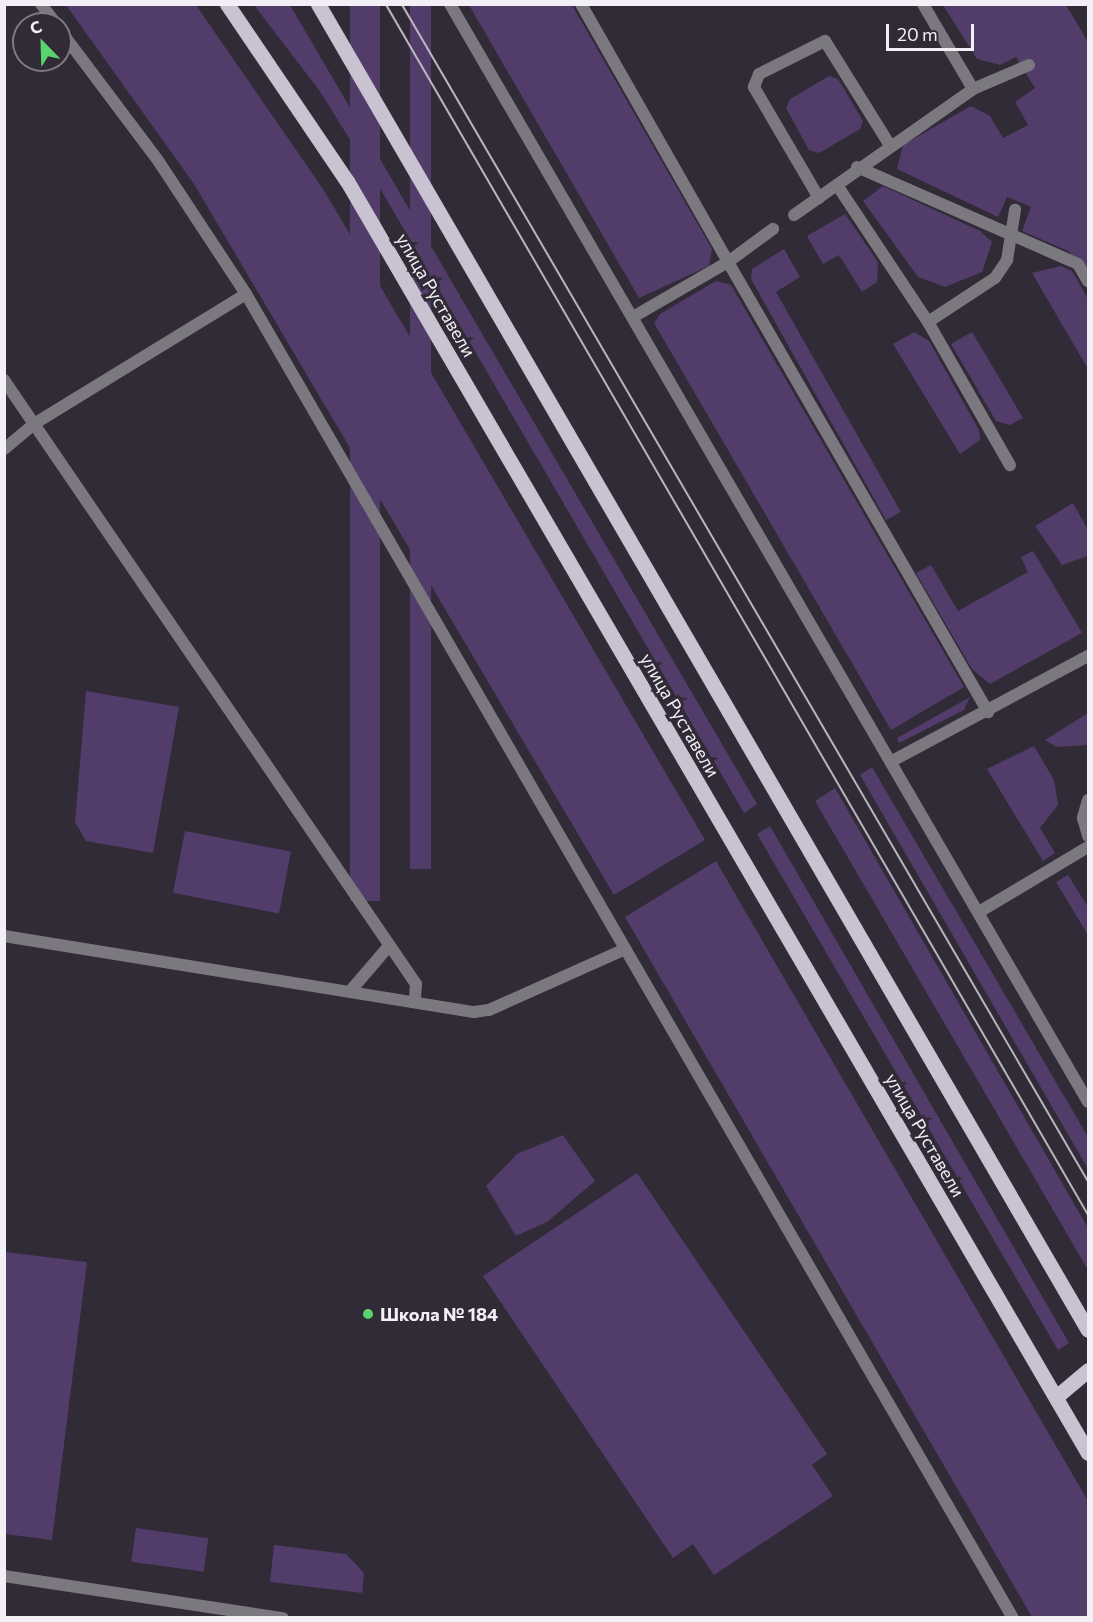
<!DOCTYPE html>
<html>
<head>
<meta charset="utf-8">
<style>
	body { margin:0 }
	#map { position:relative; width:1093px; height:1622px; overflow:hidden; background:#312b37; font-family:Commissioner,sans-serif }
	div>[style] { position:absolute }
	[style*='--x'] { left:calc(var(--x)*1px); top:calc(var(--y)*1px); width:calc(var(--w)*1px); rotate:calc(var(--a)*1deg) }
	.green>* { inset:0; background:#523c69; transform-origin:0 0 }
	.lane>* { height:12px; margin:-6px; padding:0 6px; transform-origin:6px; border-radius:6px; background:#7b787f }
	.street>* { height:12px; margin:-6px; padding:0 6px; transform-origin:6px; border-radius:6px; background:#7b787f }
	.primary>* { height:15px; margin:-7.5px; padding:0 7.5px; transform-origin:7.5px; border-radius:7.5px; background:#c9c3d1 }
	.tram>* { height:1.5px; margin:-0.75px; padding:0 0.75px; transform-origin:0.75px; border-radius:0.75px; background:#b9b5be }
	.dots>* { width:16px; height:16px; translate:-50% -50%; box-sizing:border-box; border:3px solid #312b37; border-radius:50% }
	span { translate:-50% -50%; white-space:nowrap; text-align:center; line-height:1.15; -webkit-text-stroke:6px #312b37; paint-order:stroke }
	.street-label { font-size:18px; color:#f3eff7 }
	.poi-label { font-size:18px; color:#f3eff7; font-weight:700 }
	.left { translate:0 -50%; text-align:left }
	.frame { position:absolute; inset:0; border:6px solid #f3eff7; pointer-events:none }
	.north { position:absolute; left:12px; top:12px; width:60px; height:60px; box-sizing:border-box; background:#312b37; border:2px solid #7f7984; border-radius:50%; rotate:337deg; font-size:16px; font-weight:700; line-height:24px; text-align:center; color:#f3eff7 }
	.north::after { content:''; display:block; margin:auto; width:21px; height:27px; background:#5ad56e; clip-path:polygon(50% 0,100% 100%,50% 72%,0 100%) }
	.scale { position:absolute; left:886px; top:24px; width:88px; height:27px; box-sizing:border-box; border:3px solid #f3eff7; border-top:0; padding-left:8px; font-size:18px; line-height:21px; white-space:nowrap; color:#f3eff7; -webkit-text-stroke:4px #312b37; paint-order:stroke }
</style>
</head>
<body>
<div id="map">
	<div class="green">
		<div style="clip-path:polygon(66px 5px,196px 5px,325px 192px,705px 840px,614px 895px,194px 184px)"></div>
		<div style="clip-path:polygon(254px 5px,290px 5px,757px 804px,744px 813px,374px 178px,319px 90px)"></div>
		<div style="left:350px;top:5px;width:30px;height:896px"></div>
		<div style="left:410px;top:5px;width:21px;height:864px"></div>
		<div style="clip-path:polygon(469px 5px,572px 5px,712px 249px,709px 266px,639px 298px)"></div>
		<div style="clip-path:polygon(943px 5px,1066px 5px,1088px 42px,1088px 268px,1068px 251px,1022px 231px,1031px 207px,1007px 197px,998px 217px,897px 169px,903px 145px,971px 106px,990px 116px,1003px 138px,1028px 125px,1015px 102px,1035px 88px,1016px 57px,1000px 65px,977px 59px)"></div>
		<div style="clip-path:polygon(829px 76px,838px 79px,863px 121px,860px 129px,819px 153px,809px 150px,786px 108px,790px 99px)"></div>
		<div style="clip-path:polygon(883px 186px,980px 231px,992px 242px,982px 272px,945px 287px,918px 277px,863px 201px)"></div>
		<div style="clip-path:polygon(845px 214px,878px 262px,877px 282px,862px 292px,839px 255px,823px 264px,807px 236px)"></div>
		<div style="clip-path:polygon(784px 249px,800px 277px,776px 292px,901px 512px,886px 520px,751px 279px,752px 269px)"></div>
		<div style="clip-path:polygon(1061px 266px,1072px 271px,1088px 299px,1088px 369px,1032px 273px)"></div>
		<div style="clip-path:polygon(716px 281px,731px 285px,964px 687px,891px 730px,654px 323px,660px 314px)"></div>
		<div style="clip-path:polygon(914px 332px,929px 341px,979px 430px,980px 440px,960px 454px,893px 344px)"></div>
		<div style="clip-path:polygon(972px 332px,1023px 418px,1010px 425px,996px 421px,951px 344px)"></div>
		<div style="clip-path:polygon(1073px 503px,1088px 530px,1088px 556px,1062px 565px,1035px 526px)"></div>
		<div style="clip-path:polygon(1033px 551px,1082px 633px,990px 684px,972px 669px,916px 573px,931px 565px,958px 611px,1028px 572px,1021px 557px)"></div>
		<div style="clip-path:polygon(86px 691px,179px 707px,153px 853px,86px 841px,75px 822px)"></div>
		<div style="clip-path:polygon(970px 697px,964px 710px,899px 743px,897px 738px)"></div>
		<div style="clip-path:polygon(1088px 713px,1088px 745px,1056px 747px,1045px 740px)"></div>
		<div style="clip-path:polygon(1034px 746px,1054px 780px,1058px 805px,1040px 828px,1055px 853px,1043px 861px,987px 769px)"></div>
		<div style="clip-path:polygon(872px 767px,1088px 1137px,1088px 1169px,860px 775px)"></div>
		<div style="clip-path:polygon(835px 788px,1088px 1228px,1088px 1270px,815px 801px)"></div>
		<div style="clip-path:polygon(770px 826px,1069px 1343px,1058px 1350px,757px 834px)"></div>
		<div style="left:185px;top:831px;width:108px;height:63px;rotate:11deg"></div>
		<div style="clip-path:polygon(716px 861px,1088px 1501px,1088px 1617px,1032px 1617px,625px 917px)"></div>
		<div style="clip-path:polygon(1068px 875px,1088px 907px,1088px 935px,1056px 882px)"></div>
		<div style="clip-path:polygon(563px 1135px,595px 1181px,547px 1222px,516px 1236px,486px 1186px,517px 1154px)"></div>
		<div style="clip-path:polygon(637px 1173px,827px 1454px,812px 1465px,833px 1496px,714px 1575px,693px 1544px,673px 1558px,483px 1276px)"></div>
		<div style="clip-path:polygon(5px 1252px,87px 1262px,52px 1540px,5px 1534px)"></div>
		<div style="left:136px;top:1528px;width:73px;height:34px;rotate:8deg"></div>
		<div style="clip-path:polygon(274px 1545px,346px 1554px,364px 1573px,362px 1593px,270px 1582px)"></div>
	</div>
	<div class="lane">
		<div style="--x:581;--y:4;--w:297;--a:60.3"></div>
		<div style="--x:728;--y:262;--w:56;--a:-36.3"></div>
		<div style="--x:973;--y:89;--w:61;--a:-23.2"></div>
		<div style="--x:857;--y:167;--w:241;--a:23.7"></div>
		<div style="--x:1078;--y:264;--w:20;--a:60"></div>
		<div style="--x:837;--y:185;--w:164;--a:56.4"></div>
		<div style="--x:928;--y:322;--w:165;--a:60.2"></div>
		<div style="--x:819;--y:198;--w:129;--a:-120.4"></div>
		<div style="--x:754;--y:87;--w:14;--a:-69"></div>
		<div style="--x:759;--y:74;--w:74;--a:-26.6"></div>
		<div style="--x:825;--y:41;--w:121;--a:58.1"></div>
		<div style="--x:794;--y:215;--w:219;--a:-35.1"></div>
		<div style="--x:973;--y:89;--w:99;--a:-120.5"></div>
		<div style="--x:246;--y:294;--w:249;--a:148.5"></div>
		<div style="--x:34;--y:424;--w:678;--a:55.7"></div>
		<div style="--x:416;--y:984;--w:16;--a:94"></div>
		<div style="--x:633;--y:317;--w:110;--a:-30.1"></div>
		<div style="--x:728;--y:262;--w:520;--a:59.98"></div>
		<div style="--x:928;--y:322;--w:80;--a:-33.3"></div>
		<div style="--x:995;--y:278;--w:22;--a:-56"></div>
		<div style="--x:1007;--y:260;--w:51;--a:-80.9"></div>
		<div style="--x:4;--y:380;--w:53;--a:55.7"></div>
		<div style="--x:34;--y:424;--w:39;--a:140"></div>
		<div style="--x:892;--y:761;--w:222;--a:-28.2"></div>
		<div style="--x:1088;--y:800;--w:19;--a:106"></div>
		<div style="--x:1083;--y:818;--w:19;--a:74"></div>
		<div style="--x:979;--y:912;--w:127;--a:-30.8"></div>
		<div style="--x:4;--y:936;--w:476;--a:9.2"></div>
		<div style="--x:474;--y:1012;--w:15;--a:-8"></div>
		<div style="--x:489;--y:1010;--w:147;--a:-24.1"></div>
		<div style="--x:352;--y:989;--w:57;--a:-49.3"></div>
		<div style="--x:4;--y:1576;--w:282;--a:8.6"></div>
	</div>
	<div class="street">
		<div style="--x:41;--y:4;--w:25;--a:53"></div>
		<div style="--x:450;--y:4;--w:1270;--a:59.84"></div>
		<div style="--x:60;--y:30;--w:165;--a:53.1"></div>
		<div style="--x:159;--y:162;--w:158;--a:56.6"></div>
		<div style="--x:246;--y:294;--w:1530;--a:59.92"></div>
	</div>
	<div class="primary">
		<div style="--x:227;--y:4;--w:214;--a:55.9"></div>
		<div style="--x:347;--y:181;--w:1472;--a:59.78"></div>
		<div style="--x:318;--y:4;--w:1533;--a:59.86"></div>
		<div style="--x:1056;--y:1397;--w:42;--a:-40.2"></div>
	</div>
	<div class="tram">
		<div style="--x:386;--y:4;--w:1399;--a:59.88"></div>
		<div style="--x:402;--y:4;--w:1362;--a:59.76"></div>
	</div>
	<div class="dots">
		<div style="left:368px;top:1314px;background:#5ad56e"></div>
	</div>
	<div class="street-label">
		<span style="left:436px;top:295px;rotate:60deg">улица Руставели</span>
		<span style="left:680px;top:715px;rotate:60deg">улица Руставели</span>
		<span style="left:925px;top:1135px;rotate:60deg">улица Руставели</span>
	</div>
	<div class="poi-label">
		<span class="left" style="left:380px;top:1314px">Школа № 184</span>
	</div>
	<div class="frame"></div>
	<div class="north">С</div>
	<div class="scale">20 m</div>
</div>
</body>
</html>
